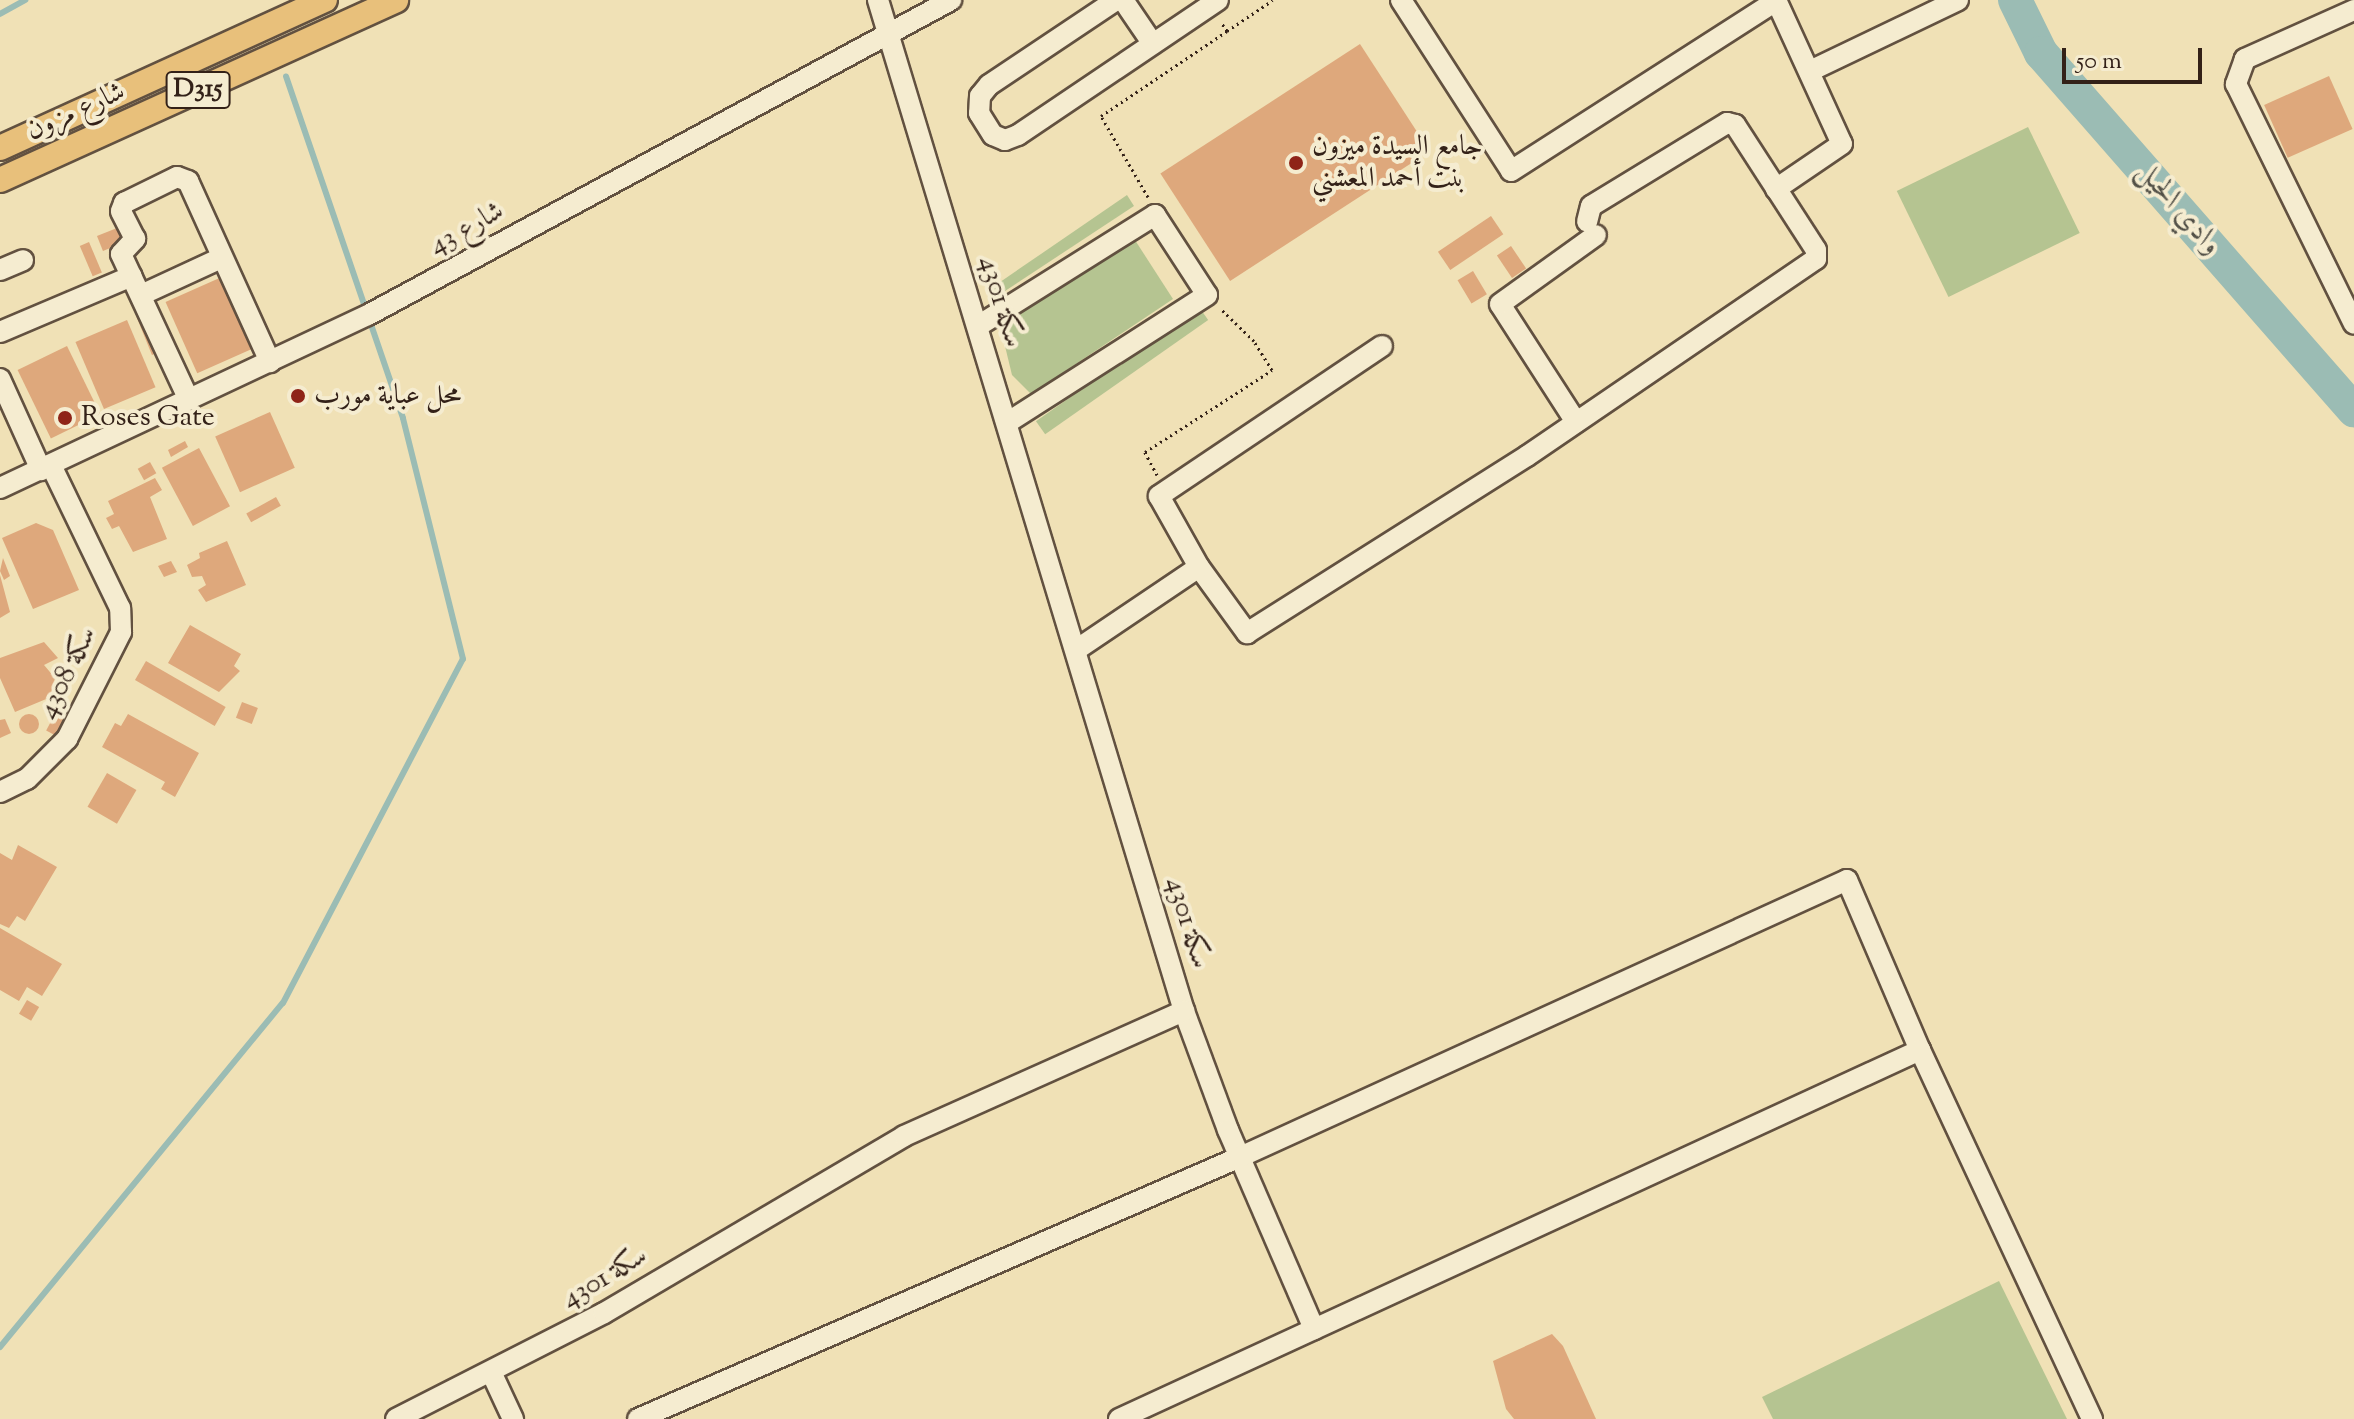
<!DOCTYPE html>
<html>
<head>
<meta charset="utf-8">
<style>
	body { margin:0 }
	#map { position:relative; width:2354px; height:1419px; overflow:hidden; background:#f0e1b6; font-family:"Sorts Mill Goudy",Amiri,serif }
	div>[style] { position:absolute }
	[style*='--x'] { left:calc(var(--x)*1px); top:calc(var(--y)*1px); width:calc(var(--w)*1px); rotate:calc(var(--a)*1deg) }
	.green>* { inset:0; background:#b5c491; transform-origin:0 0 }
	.stream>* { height:6px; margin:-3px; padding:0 3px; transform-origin:3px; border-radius:3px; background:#9bbcb4 }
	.river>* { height:34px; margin:-17px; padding:0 17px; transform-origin:17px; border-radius:17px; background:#9bbcb4 }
	.building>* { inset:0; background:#dea87c; transform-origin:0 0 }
	.round { border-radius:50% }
	.path>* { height:3px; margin-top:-1.5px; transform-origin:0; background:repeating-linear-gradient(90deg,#332118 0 2px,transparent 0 6px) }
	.roads { filter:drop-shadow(2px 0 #625140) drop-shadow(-2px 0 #625140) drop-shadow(0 2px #625140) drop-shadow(0 -2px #625140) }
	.minor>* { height:20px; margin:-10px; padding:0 10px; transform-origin:10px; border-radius:10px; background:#f5ecd0 }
	.major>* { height:24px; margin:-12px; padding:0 12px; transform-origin:12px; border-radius:12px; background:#e8c07b }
	.dots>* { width:22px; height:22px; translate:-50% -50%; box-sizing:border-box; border:4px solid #f5ecd0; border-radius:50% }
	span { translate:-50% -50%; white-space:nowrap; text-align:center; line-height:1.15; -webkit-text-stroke:8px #f5ecd0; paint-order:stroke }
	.shield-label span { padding:2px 6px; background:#f5ecd0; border:2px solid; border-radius:6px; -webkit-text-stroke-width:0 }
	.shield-label { font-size:26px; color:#332118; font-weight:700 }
	.street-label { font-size:28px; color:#332118 }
	.poi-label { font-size:28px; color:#332118 }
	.left { translate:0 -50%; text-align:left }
	.water-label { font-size:30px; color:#525047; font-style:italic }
	.scale { position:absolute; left:2062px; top:48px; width:140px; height:36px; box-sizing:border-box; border:4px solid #332118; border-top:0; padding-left:10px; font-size:24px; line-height:28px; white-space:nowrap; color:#332118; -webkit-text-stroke:6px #f5ecd0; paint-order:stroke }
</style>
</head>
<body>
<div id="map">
	<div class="green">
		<div style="left:2028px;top:127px;width:118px;height:146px;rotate:64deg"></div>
		<div style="clip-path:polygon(1127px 195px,1134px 206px,1002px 293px,987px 291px)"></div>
		<div style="clip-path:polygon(1133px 237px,1173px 299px,1031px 394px,1012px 375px,1004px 342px,1006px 319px)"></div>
		<div style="left:1199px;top:307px;width:16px;height:199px;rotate:55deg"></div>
		<div style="clip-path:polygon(1999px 1281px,2067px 1419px,1773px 1419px,1762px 1397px)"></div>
	</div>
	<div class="stream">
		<div style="--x:0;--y:14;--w:29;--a:-29"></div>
		<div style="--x:0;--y:1347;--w:445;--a:-50.6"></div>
		<div style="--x:283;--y:1003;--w:388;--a:-62.4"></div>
		<div style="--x:463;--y:659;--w:248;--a:-104"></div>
		<div style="--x:403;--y:418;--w:361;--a:-108.9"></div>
	</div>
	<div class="river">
		<div style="--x:2015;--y:0;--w:59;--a:63.9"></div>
		<div style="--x:2041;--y:53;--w:475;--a:48.8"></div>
	</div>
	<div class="building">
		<div style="left:1360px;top:44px;width:128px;height:238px;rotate:57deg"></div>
		<div style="left:2329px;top:76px;width:58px;height:71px;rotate:66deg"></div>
		<div style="left:1491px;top:216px;width:22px;height:64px;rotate:56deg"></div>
		<div style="left:122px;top:226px;width:16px;height:27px;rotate:68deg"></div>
		<div style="left:89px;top:242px;width:33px;height:10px;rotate:67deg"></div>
		<div style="left:1511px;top:246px;width:27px;height:17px;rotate:56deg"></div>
		<div style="left:1473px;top:271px;width:27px;height:18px;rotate:59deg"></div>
		<div style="left:224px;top:276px;width:78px;height:64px;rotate:66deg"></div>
		<div style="left:144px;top:314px;width:41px;height:8px;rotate:68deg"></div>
		<div style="left:127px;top:320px;width:73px;height:56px;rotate:67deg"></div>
		<div style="left:67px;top:346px;width:76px;height:55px;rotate:64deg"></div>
		<div style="left:270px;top:412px;width:61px;height:60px;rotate:66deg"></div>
		<div style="clip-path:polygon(185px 441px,188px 447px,171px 457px,168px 450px)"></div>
		<div style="left:199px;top:448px;width:66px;height:42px;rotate:62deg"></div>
		<div style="left:150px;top:462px;width:13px;height:14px;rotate:61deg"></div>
		<div style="clip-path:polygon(155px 478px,162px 490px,150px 497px,167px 539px,133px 552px,119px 526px,112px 529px,106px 518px,114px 514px,108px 501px)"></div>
		<div style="left:276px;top:497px;width:10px;height:34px;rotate:61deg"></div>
		<div style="clip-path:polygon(36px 523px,53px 530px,79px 590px,33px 609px,2px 538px)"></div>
		<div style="clip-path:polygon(227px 541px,246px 585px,206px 602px,198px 590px,206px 585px,202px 576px,192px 577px,187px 565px,200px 558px,199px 553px)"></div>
		<div style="clip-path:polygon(3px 558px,10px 576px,4px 580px,0 571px)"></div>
		<div style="clip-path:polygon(171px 561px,177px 572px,164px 577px,158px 566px)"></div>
		<div style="clip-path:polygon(0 575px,10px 612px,0 618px)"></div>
		<div style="clip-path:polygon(190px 625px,241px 654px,234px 666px,240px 671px,219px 692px,168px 663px)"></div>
		<div style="clip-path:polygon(44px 642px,58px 658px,44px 665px,55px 678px,51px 697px,15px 712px,0 678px,0 658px)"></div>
		<div style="left:146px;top:661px;width:92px;height:22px;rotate:30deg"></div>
		<div style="left:242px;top:702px;width:17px;height:17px;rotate:21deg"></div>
		<div style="left:56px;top:712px;width:15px;height:21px;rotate:28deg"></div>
		<div class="round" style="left:19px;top:714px;width:20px;height:20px"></div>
		<div style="clip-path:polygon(128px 714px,199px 753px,175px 797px,161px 789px,165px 782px,102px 747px,115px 723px,121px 726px)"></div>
		<div style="clip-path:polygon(5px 719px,11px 733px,0 738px,0 720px)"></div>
		<div style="left:107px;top:773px;width:34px;height:39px;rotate:30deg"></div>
		<div style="clip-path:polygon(18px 845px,57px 867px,25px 921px,17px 916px,9px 928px,0 924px,0 853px,12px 860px)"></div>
		<div style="clip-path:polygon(0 928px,62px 964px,42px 996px,27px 987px,19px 1001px,0 990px)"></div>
		<div style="left:27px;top:1000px;width:14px;height:16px;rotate:30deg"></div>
		<div style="clip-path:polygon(1552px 1334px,1563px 1346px,1596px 1419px,1514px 1419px,1506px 1409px,1493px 1361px)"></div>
	</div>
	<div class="path">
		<div style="--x:1227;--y:31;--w:55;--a:-34"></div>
		<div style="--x:1148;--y:197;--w:94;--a:-120.1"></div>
		<div style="--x:1101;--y:116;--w:152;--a:-34"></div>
		<div style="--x:1227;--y:31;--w:11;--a:-124"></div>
		<div style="--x:1157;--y:475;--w:26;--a:-118"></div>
		<div style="--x:1145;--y:452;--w:151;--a:-32.8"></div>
		<div style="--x:1272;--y:370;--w:34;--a:-122"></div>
		<div style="--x:1254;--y:341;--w:46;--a:-135.9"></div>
	</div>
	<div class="roads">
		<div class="minor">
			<div style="--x:878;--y:0;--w:1056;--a:73.16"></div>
			<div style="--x:1184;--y:1011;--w:127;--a:69.7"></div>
			<div style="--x:1228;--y:1130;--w:217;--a:66.6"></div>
			<div style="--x:1116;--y:0;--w:153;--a:146.2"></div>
			<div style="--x:989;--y:85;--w:14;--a:129"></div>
			<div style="--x:980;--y:96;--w:17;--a:93"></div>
			<div style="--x:979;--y:113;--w:26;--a:58"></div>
			<div style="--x:993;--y:135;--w:13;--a:23"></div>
			<div style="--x:1005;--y:140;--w:14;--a:-21"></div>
			<div style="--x:1018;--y:135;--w:241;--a:-34"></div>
			<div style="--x:1123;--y:0;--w:53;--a:55.7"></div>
			<div style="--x:1401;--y:0;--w:203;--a:57.2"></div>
			<div style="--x:1511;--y:171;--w:315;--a:-32.7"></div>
			<div style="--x:1776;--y:0;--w:158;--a:65.4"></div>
			<div style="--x:1842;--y:144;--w:80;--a:145.7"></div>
			<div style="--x:2354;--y:10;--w:120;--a:155.8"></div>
			<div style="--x:2245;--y:59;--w:27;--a:110"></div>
			<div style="--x:2236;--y:84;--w:267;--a:63.8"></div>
			<div style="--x:1810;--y:71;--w:164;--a:-25.6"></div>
			<div style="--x:0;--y:270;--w:25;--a:-23"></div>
			<div style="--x:141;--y:295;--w:88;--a:-24.8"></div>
			<div style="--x:978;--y:326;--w:209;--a:-32.1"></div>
			<div style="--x:1155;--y:215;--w:95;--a:57"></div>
			<div style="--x:1207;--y:295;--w:237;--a:147.4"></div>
			<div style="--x:0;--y:332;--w:143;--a:-23"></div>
			<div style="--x:1382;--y:346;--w:269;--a:146.1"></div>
			<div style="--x:1159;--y:496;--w:81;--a:60.6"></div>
			<div style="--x:1199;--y:567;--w:82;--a:54"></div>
			<div style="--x:1247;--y:633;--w:331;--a:-32.3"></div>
			<div style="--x:1527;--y:456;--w:350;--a:-34.3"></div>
			<div style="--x:1816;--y:259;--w:9;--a:-90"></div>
			<div style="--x:1816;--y:250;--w:149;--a:-122.9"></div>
			<div style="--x:1735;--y:125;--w:8;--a:-166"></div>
			<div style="--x:1727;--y:123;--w:159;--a:148.6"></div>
			<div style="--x:1591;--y:206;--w:16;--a:104"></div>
			<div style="--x:0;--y:379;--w:100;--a:65.7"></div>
			<div style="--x:189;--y:400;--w:161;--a:-115"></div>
			<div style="--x:121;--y:254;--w:21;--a:-47"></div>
			<div style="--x:135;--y:239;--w:31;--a:-117"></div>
			<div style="--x:121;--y:211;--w:9;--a:-69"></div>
			<div style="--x:124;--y:203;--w:59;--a:-26.1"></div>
			<div style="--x:177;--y:177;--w:12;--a:20"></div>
			<div style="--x:188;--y:181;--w:199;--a:65.6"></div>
			<div style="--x:1576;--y:422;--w:140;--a:-122.8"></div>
			<div style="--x:1500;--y:304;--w:118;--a:-35.7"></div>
			<div style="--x:0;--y:488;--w:407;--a:-25.2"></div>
			<div style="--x:368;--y:315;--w:663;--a:-28.38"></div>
			<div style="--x:1076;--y:650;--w:148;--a:-34"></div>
			<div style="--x:0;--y:792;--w:30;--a:-26"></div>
			<div style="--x:27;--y:779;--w:57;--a:-45"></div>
			<div style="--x:67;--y:739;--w:120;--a:-63.2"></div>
			<div style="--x:121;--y:632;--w:24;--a:-92"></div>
			<div style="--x:120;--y:608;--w:159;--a:-115.8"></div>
			<div style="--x:492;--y:1374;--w:50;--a:65"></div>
			<div style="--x:396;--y:1419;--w:233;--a:-27"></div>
			<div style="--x:604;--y:1313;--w:348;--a:-30.5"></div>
			<div style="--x:904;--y:1136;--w:307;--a:-24.1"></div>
			<div style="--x:638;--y:1419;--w:657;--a:-23.52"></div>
			<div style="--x:1240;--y:1157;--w:667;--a:-24.53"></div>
			<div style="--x:1847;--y:880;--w:185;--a:66.8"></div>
			<div style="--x:1920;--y:1050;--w:407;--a:65"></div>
			<div style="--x:1119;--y:1419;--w:882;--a:-24.73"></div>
		</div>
		<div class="major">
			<div style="--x:0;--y:148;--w:357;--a:-24.5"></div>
			<div style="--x:0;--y:180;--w:435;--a:-24.4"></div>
		</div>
	</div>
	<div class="dots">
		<div style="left:1296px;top:163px;background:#8f2418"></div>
		<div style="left:298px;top:396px;background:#8f2418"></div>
		<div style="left:65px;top:418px;background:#8f2418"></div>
	</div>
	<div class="shield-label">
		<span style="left:198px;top:90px">D315</span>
	</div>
	<div class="street-label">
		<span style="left:76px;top:112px;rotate:-24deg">شارع مزون</span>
		<span style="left:467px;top:229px;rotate:-29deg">شارع 43</span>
		<span style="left:1000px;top:302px;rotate:73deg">سكة 4301</span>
		<span style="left:68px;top:673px;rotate:-64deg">سكة 4308</span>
		<span style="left:1187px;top:923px;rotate:73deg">سكة 4301</span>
		<span style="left:605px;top:1278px;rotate:-31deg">سكة 4301</span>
	</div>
	<div class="poi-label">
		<span class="left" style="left:1312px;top:163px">جامع السيدة ميزون<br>بنت أحمد المعشني</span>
		<span class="left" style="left:314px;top:396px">محل عباية مورب</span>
		<span class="left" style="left:81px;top:418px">Roses Gate</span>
	</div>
	<div class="water-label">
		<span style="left:2178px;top:209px;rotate:49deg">وادي الحيل</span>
	</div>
	<div class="scale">50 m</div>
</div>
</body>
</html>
